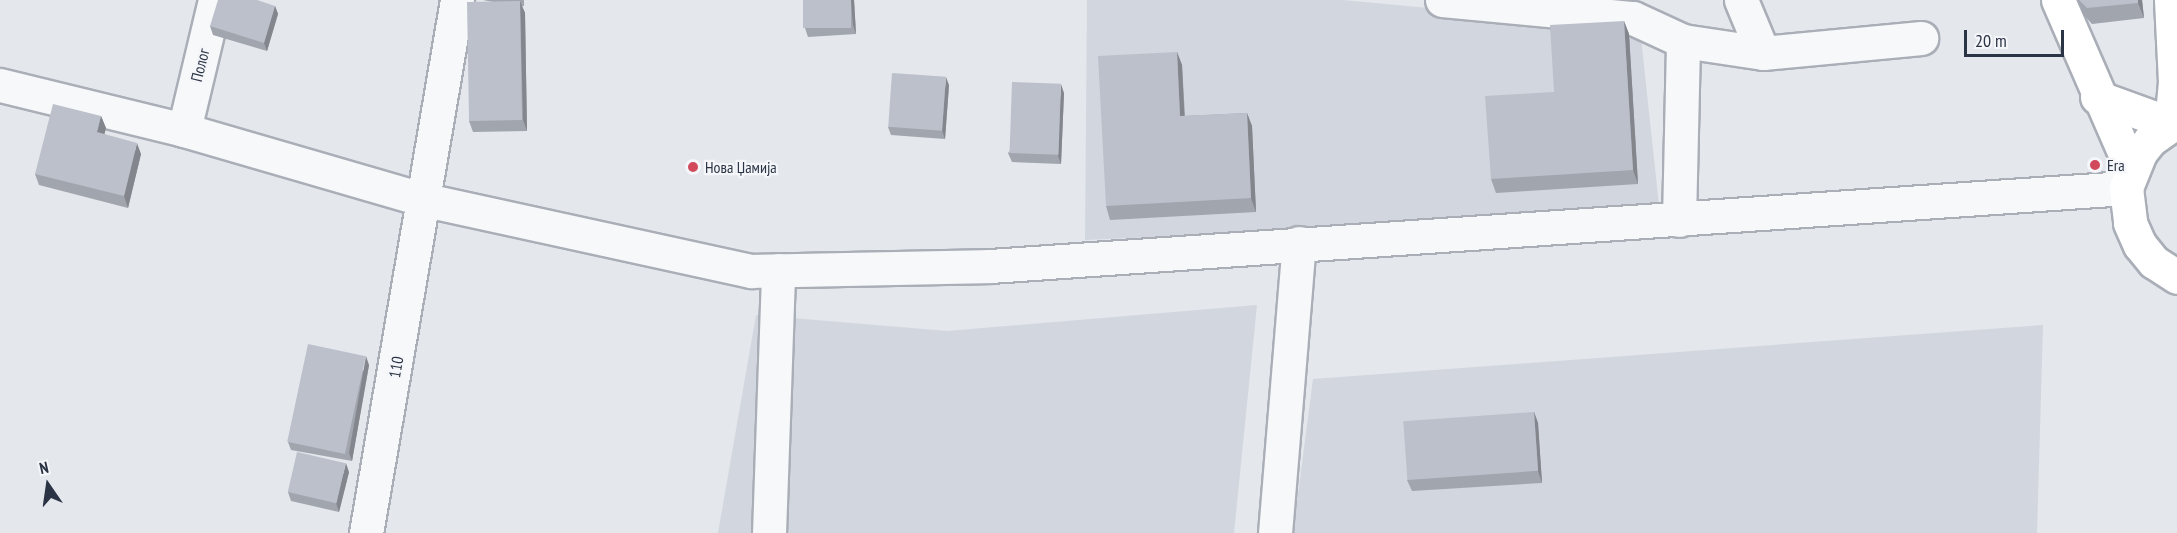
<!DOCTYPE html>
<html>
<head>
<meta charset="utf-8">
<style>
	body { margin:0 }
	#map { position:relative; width:2177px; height:533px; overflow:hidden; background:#e4e7ec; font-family:"PT Sans Narrow",sans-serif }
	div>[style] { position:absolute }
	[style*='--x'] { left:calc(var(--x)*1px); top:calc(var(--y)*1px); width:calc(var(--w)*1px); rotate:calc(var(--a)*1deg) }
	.built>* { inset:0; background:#d2d6de }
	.roads { filter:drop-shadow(2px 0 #a9aeb7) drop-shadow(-2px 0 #a9aeb7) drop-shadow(0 2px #a9aeb7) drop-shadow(0 -2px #a9aeb7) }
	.street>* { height:33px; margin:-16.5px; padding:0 16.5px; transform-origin:16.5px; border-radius:16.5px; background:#f7f8fa }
	.secondary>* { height:33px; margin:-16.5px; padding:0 16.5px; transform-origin:16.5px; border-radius:16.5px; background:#fff }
	.wall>* { inset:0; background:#a1a5ae }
	.shaded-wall>* { inset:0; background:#83868d }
	.building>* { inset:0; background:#bbc0ca; transform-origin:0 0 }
	.dots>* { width:16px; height:16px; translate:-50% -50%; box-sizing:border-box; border:3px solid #f4f6f9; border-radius:50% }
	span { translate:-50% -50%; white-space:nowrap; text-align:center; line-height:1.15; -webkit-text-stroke:4.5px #f4f6f9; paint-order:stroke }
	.street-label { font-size:16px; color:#2b3445 }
	.poi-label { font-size:16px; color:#2b3445 }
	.left { translate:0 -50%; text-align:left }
	.north { position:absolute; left:18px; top:455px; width:60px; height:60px; -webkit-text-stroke:4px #f4f6f9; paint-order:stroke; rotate:347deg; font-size:16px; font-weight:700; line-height:24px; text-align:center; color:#2b3445 }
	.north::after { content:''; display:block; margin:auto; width:21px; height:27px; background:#2b3445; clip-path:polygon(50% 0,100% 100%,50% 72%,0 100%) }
	.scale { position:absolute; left:1964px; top:30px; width:100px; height:27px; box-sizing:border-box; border:3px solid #2b3445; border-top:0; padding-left:8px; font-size:18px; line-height:21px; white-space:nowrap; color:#2b3445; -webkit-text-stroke:4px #f4f6f9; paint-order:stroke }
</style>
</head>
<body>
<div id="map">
	<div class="built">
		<div style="clip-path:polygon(1087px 0,1343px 0,1640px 28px,1660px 215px,1085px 240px)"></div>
		<div style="clip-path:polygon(1257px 305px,1234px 533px,718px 533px,756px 315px,947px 331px)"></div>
		<div style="clip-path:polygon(2043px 325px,2037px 533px,1293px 533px,1313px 379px)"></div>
	</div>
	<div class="roads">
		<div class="street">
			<div style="--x:1442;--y:0;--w:192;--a:5.4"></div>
			<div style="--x:1633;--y:18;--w:55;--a:24.7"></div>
			<div style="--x:1741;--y:0;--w:57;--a:67.5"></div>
			<div style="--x:0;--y:85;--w:189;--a:13.7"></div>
			<div style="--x:184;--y:130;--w:251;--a:16.2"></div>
			<div style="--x:425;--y:200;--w:334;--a:12.3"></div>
			<div style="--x:751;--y:271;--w:239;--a:-1.2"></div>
			<div style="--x:990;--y:266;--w:1139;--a:-3.93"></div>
			<div style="--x:184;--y:130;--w:134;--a:-76.6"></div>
			<div style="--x:1679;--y:220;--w:179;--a:-88.7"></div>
			<div style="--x:1683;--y:41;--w:81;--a:8.5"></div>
			<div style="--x:1763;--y:53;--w:159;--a:-5.4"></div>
			<div style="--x:366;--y:533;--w:541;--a:-80.31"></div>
			<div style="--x:769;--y:533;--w:263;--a:-88"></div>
			<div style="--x:1275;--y:533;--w:291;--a:-85.3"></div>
		</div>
		<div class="secondary">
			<div style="--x:2058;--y:0;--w:185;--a:66.5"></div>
			<div style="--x:2097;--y:97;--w:79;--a:20"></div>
			<div style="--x:2171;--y:124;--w:42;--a:-84.6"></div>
			<div style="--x:2175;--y:82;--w:82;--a:-92.8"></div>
			<div style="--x:2177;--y:121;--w:33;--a:145"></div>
			<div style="--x:2150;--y:140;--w:16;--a:128"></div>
			<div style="--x:2140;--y:153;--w:38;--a:112"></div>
			<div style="--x:2126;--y:188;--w:35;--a:83"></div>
			<div style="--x:2130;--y:223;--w:24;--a:66"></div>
			<div style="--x:2140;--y:245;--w:22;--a:51"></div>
			<div style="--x:2154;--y:262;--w:27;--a:33"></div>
		</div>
	</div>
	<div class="wall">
		<div style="clip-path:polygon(483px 0,524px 0,524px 6px,522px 6px,525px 13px,527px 131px,473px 132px,469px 121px,493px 2px)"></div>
		<div style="clip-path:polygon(803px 0,854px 0,856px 34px,808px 37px,805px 28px)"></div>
		<div style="clip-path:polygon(2078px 0,2142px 0,2144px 18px,2092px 24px,2083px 14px)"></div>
		<div style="clip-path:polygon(275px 6px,278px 14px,267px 51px,213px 35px,210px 26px)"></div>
		<div style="clip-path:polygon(1624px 21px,1629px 34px,1638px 184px,1496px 193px,1491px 179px,1554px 92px)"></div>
		<div style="clip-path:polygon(1177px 52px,1182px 65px,1185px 116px,1247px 113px,1252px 126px,1256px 212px,1110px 220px,1106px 206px)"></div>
		<div style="clip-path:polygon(949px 85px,945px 139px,891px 135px,888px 127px)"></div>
		<div style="clip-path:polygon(1064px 93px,1061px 164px,1012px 162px,1008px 153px)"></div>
		<div style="clip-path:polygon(101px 116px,106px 128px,104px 134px,141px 154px,128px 208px,39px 185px,35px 174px)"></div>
		<div style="clip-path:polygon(369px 365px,352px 461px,291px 450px,288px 442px)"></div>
		<div style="clip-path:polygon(1534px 412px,1538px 423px,1542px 483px,1412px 491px,1407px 480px)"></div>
		<div style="clip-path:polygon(349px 472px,339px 512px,291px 501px,288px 492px)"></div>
	</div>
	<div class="shaded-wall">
		<div style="clip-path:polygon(851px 0,854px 0,856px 34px,853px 25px)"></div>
		<div style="clip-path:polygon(2138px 0,2142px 0,2144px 18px,2138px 3px)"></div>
		<div style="clip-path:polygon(520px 1px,525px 13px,527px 131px,523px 120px)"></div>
		<div style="clip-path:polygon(275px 6px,278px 14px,267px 51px,264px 43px)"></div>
		<div style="clip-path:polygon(1624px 21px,1629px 34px,1638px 184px,1633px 170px)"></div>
		<div style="clip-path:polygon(1177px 52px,1182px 65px,1185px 129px,1180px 116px)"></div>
		<div style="clip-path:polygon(946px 77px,949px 85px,945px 139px,942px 130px)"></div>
		<div style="clip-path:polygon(1061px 84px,1064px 93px,1061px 164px,1058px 156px)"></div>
		<div style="clip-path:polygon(1247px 113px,1252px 126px,1256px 212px,1251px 198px)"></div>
		<div style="clip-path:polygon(101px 116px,106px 128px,102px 144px,97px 132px)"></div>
		<div style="clip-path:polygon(137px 143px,141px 154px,128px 208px,124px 196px)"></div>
		<div style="clip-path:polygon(366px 356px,369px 365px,352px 461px,349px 453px)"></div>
		<div style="clip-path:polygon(1534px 412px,1538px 423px,1542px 483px,1538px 471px)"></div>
		<div style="clip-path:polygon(346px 463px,349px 472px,339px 512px,336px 503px)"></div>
	</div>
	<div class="building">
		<div style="clip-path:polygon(218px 0,257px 0,275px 6px,264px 43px,210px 26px)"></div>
		<div style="left:803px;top:0;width:48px;height:28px"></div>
		<div style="clip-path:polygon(2079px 0,2138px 0,2138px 3px,2087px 8px)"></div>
		<div style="left:520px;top:1px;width:119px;height:53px;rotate:89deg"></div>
		<div style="clip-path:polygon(1624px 21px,1633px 170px,1491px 179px,1485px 96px,1554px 92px,1550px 25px)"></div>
		<div style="clip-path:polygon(1177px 52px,1180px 116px,1247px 113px,1251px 198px,1106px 206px,1098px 56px)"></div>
		<div style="left:892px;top:73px;width:54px;height:54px;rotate:4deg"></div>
		<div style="left:1012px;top:82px;width:49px;height:71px;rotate:2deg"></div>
		<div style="clip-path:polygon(53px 104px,101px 116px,97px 132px,137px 143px,124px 196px,35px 174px)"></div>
		<div style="left:308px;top:344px;width:59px;height:100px;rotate:12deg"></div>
		<div style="left:1534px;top:412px;width:59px;height:131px;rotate:86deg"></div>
		<div style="left:297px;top:452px;width:50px;height:41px;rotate:13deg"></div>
	</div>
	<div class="dots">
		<div style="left:2095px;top:165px;background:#d1495b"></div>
		<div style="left:693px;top:167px;background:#d1495b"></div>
	</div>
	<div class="street-label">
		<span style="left:200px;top:65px;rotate:-76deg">Полог</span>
		<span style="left:396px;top:367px;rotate:-80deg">110</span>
	</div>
	<div class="poi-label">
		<span class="left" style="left:2107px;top:165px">Era</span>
		<span class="left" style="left:705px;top:167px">Нова Џамија</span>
	</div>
	<div class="north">N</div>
	<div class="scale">20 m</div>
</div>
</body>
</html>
